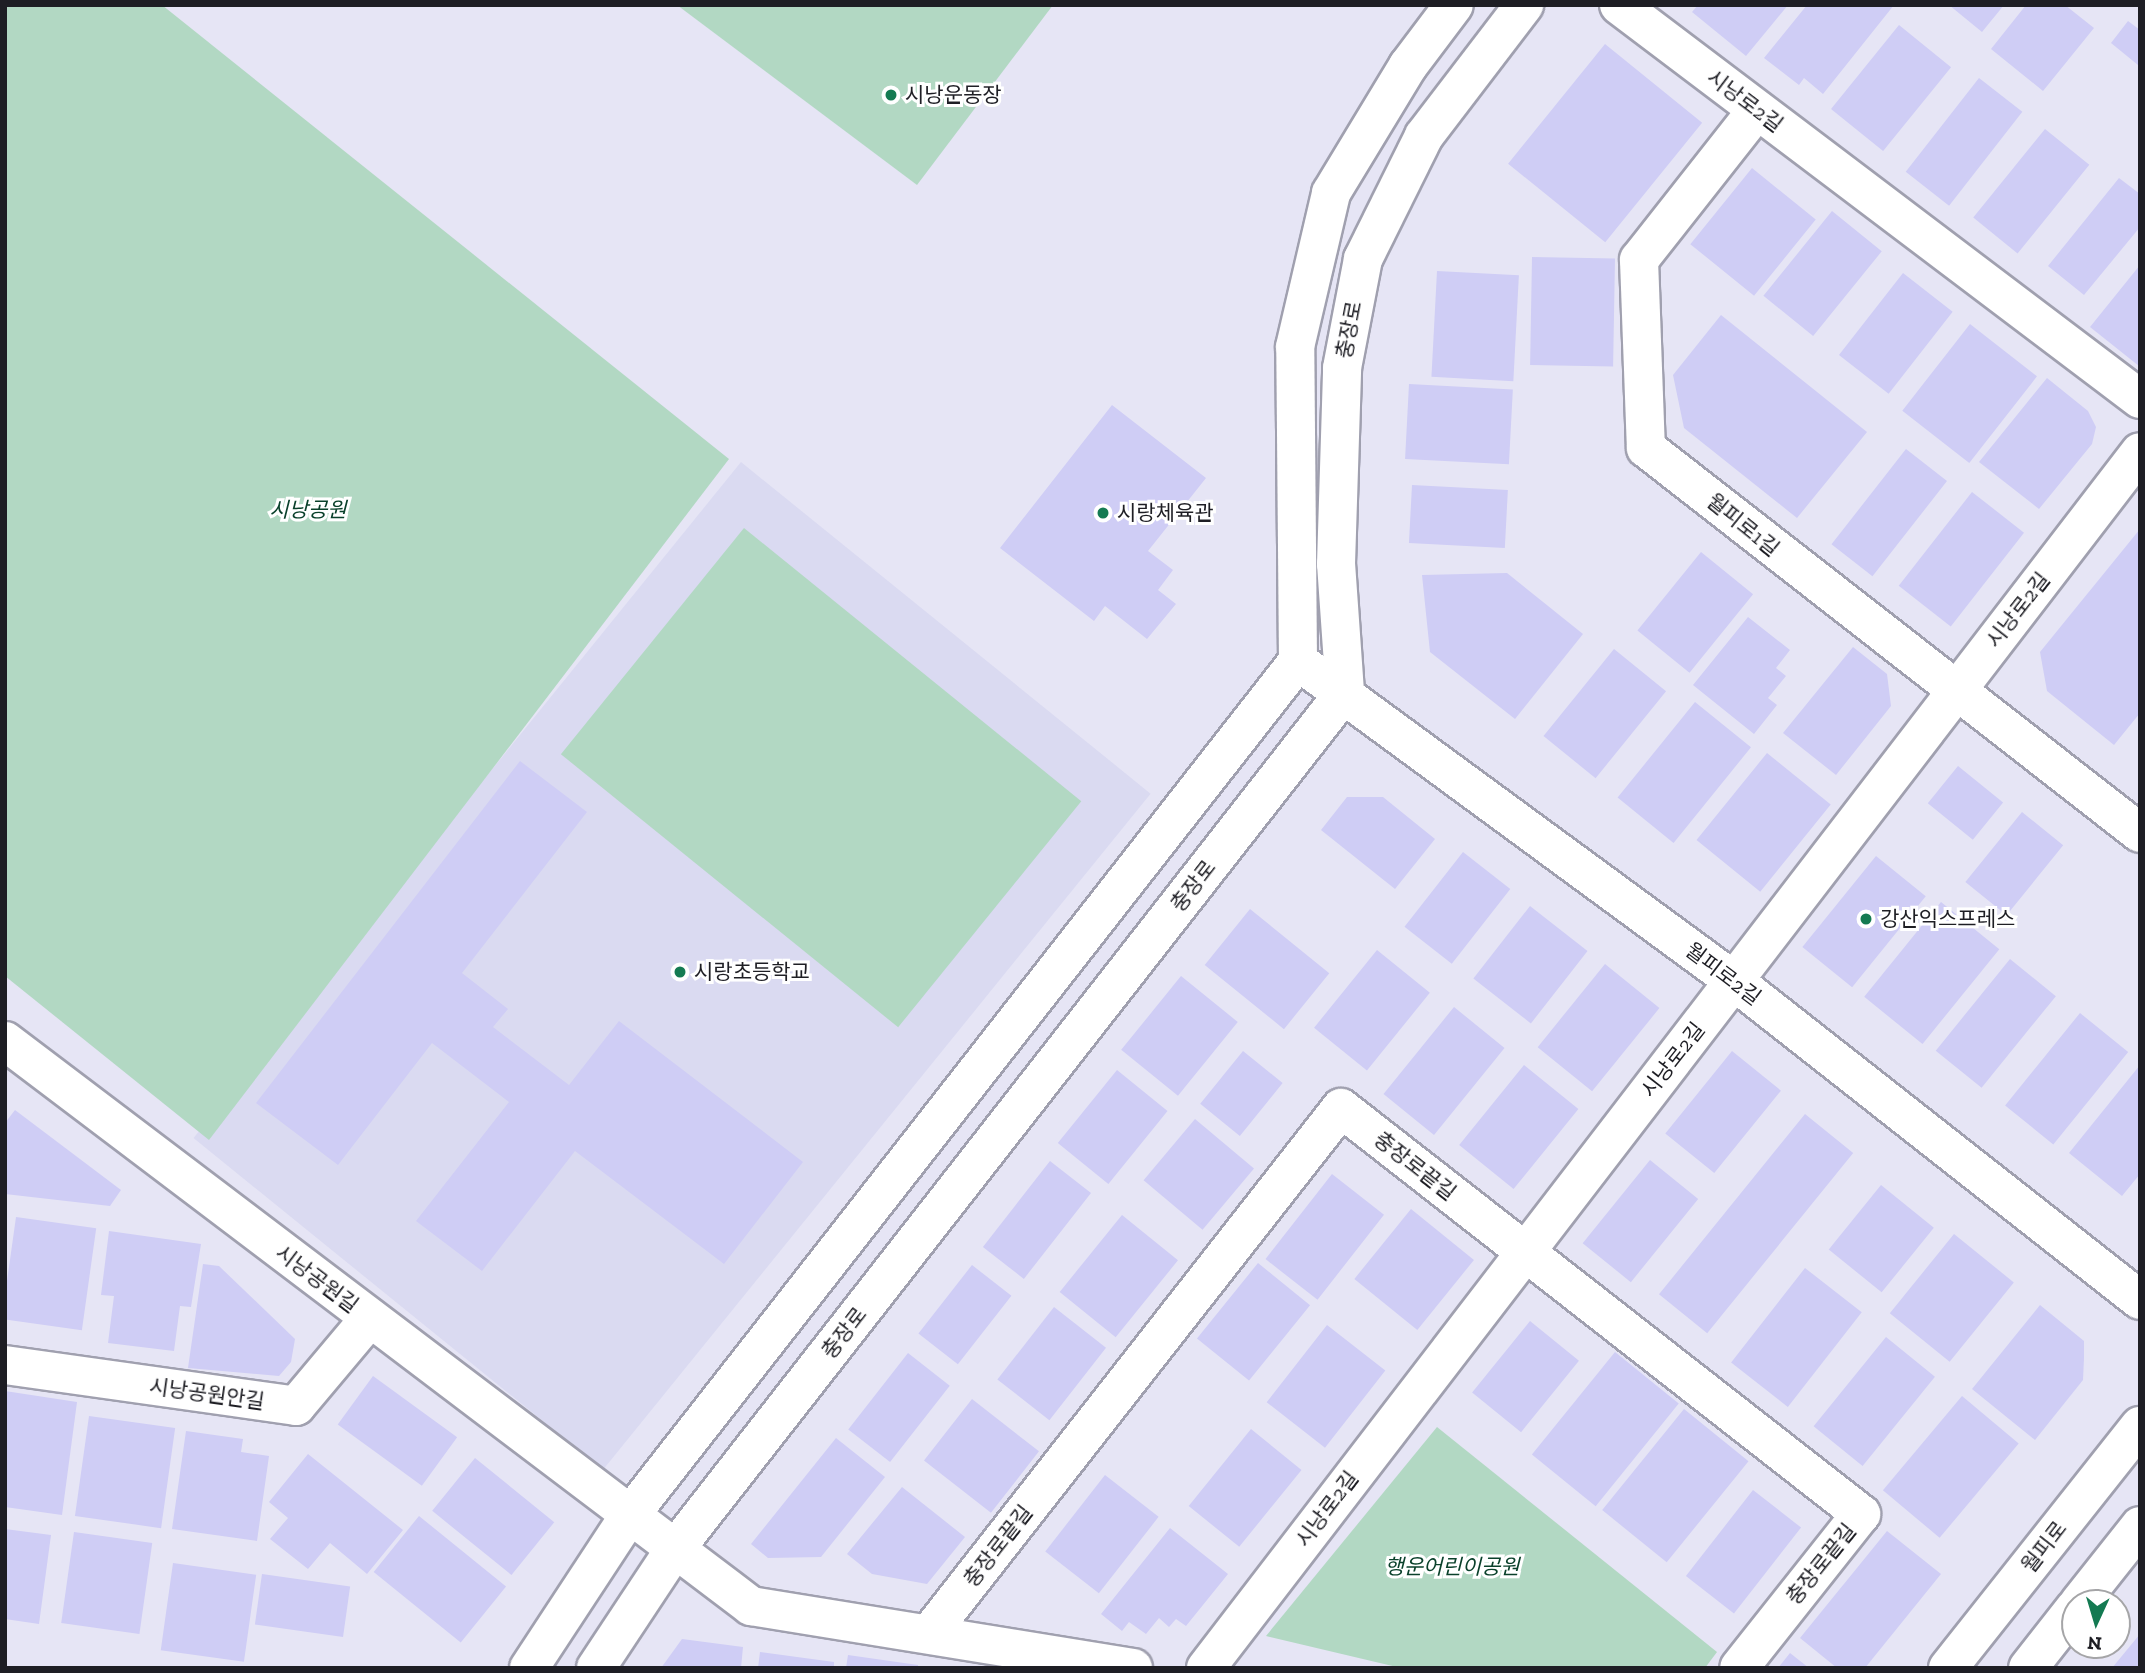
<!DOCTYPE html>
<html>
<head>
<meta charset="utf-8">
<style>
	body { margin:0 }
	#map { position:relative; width:2145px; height:1673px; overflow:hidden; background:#e6e5f5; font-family:"Zilla Slab","Noto Sans KR",serif }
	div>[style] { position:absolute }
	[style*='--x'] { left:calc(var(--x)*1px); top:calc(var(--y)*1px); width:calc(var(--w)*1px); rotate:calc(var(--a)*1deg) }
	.built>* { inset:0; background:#dadaf1; transform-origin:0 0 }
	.green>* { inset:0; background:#b2d8c3; transform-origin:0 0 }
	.building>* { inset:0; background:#cfcdf5; transform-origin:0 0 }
	.roads { filter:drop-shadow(2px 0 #a0a0af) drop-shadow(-2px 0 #a0a0af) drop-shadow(0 2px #a0a0af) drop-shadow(0 -2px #a0a0af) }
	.minor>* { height:38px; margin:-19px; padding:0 19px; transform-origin:19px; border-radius:19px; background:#fff }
	.tertiary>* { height:38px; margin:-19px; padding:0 19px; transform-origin:19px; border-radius:19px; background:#fff }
	.dots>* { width:19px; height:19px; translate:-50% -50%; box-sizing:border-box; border:4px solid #fff; border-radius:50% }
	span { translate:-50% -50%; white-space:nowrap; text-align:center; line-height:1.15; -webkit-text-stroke:6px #fff; paint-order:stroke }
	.poi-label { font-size:21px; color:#1e1e24 }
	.left { translate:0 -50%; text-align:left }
	.street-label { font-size:21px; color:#1e1e24 }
	.park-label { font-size:21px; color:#0a412b; font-style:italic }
	.frame { position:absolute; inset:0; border:7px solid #1e1e24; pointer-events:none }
	.north { position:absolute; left:2061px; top:1589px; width:70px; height:70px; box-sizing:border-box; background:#fff; border:2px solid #a5a5a7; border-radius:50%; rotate:184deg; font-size:19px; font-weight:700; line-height:28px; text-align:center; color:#1e1e24 }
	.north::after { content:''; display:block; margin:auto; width:24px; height:32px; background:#147a52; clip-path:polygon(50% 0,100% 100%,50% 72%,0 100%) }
</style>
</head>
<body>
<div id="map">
	<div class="built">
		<div style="left:741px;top:462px;width:527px;height:870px;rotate:39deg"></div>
	</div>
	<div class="green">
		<div style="clip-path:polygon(5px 5px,162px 5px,729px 459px,209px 1140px,5px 976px)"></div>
		<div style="clip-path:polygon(677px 5px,1053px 5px,917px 185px)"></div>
		<div style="left:744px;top:528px;width:434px;height:291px;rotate:39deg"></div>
		<div style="clip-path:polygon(1437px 1427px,1717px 1652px,1705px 1668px,1401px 1668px,1266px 1636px)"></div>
	</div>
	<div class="building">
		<div style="clip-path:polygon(1698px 5px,1788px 5px,1746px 56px,1692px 12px)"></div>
		<div style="clip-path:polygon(1807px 5px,1894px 5px,1823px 94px,1804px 78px,1799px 85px,1764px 58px)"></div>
		<div style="clip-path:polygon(1949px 5px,2004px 5px,1982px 32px)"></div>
		<div style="clip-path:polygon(2026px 5px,2065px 5px,2094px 28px,2043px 91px,1991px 49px)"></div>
		<div style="clip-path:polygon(2128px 21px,2140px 30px,2138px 65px,2111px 43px)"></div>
		<div style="left:1899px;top:25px;width:67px;height:108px;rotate:39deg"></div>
		<div style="left:1605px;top:44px;width:125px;height:154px;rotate:39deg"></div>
		<div style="left:1979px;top:78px;width:55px;height:119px;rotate:38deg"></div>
		<div style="left:2045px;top:129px;width:57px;height:114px;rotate:39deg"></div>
		<div style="left:1752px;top:168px;width:82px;height:98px;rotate:39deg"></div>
		<div style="clip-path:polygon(2119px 178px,2140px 194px,2140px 227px,2084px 295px,2048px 266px)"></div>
		<div style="left:1832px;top:211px;width:64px;height:109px;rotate:39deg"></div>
		<div style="left:1532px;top:257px;width:83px;height:108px;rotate:1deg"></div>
		<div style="clip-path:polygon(2140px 265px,2140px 364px,2139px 366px,2090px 327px)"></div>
		<div style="left:1437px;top:271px;width:82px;height:106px;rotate:3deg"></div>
		<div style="left:1903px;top:273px;width:63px;height:104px;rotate:38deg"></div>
		<div style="clip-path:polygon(1721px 315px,1867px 432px,1797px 518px,1684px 428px,1673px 375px)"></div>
		<div style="left:1970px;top:324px;width:85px;height:110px;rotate:38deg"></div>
		<div style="clip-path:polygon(2047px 378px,2088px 411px,2096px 427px,2092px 444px,2039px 509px,1979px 462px)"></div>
		<div style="left:1409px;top:384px;width:104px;height:75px;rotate:3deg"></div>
		<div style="clip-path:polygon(1112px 405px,1206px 478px,1148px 551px,1173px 570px,1158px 590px,1176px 604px,1147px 639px,1105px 606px,1094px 621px,1000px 548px)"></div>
		<div style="left:1906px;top:449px;width:52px;height:121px;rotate:38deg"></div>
		<div style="left:1412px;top:485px;width:96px;height:58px;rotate:3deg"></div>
		<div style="left:1972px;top:492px;width:66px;height:119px;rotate:38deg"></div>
		<div style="clip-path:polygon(2140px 529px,2140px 713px,2114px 745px,2047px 691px,2040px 652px)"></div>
		<div style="left:1701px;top:552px;width:67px;height:101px;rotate:39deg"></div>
		<div style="clip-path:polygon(1507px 573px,1583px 634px,1515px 719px,1430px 652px,1422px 575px)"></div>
		<div style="clip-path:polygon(1748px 617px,1790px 650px,1776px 668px,1786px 676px,1768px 698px,1777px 705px,1754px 734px,1693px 685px)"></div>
		<div style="clip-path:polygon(1853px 647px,1887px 674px,1891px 706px,1836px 775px,1783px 733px)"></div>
		<div style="left:1614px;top:649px;width:67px;height:112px;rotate:39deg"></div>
		<div style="left:1695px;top:702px;width:72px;height:123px;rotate:39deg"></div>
		<div style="left:1767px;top:753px;width:82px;height:112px;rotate:39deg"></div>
		<div style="clip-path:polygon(520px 761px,587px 812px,462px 973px,508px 1009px,493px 1027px,569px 1085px,619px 1021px,803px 1162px,724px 1264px,575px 1151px,482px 1271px,416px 1221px,509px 1102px,432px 1043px,338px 1165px,256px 1103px)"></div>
		<div style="left:1958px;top:766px;width:58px;height:48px;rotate:39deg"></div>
		<div style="clip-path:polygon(1347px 797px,1383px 797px,1435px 839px,1395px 889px,1321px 830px)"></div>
		<div style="left:2022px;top:812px;width:53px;height:90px;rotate:39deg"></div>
		<div style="left:1463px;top:852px;width:60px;height:95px;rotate:38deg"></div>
		<div style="left:1876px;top:856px;width:64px;height:117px;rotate:39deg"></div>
		<div style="left:1941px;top:902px;width:75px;height:122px;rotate:39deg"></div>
		<div style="left:1530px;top:906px;width:73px;height:92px;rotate:38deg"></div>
		<div style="left:1250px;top:909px;width:102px;height:72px;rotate:39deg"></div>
		<div style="left:1377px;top:950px;width:68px;height:100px;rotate:39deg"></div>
		<div style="left:2010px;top:959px;width:59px;height:118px;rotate:39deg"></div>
		<div style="left:1605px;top:964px;width:70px;height:107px;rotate:39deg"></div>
		<div style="left:1181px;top:976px;width:73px;height:95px;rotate:39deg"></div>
		<div style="left:1454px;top:1007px;width:65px;height:112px;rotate:39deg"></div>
		<div style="left:2080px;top:1013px;width:62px;height:119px;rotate:39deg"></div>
		<div style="left:1243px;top:1051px;width:51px;height:68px;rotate:39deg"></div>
		<div style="left:1732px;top:1051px;width:63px;height:106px;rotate:39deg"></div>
		<div style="left:1524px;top:1065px;width:70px;height:103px;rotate:39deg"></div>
		<div style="clip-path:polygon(2140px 1065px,2140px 1174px,2122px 1196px,2069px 1153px)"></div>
		<div style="left:1117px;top:1070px;width:65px;height:94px;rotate:39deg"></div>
		<div style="clip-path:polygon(15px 1110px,121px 1190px,110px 1206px,5px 1194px,5px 1123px)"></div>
		<div style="left:1805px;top:1114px;width:62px;height:232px;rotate:39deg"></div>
		<div style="left:1195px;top:1119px;width:77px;height:80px;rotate:40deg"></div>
		<div style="left:1650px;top:1160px;width:62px;height:107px;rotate:39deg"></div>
		<div style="left:1050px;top:1161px;width:52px;height:109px;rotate:38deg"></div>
		<div style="left:1332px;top:1174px;width:66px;height:108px;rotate:38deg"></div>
		<div style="left:1881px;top:1185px;width:68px;height:83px;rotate:39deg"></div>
		<div style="left:1411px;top:1209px;width:81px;height:90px;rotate:39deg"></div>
		<div style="left:1122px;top:1215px;width:72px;height:99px;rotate:39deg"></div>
		<div style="left:16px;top:1217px;width:81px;height:103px;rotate:8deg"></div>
		<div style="clip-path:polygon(109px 1231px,201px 1244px,191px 1307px,180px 1306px,174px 1351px,108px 1343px,114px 1296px,101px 1295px)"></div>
		<div style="left:1954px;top:1234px;width:77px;height:102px;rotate:39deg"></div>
		<div style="left:1258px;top:1263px;width:67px;height:97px;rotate:39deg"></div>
		<div style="clip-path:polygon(203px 1264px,219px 1266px,295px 1339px,291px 1362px,279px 1376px,188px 1368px)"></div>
		<div style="left:972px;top:1265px;width:50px;height:87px;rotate:38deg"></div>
		<div style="left:1805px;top:1268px;width:72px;height:120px;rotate:38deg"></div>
		<div style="clip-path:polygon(2040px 1305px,2084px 1341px,2084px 1358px,2083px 1380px,2035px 1440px,1972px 1389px)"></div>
		<div style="left:1054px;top:1307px;width:66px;height:92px;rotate:38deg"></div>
		<div style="left:1530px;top:1321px;width:63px;height:92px;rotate:39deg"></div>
		<div style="left:1327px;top:1325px;width:74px;height:98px;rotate:38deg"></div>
		<div style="left:1886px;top:1337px;width:63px;height:115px;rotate:39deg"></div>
		<div style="left:1615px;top:1352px;width:82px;height:132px;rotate:39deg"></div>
		<div style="left:908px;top:1353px;width:53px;height:97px;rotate:38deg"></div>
		<div style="left:373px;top:1376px;width:104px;height:60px;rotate:36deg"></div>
		<div style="clip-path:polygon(5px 1391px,77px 1402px,62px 1515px,5px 1507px)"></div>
		<div style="left:1962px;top:1396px;width:74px;height:123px;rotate:40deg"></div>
		<div style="left:972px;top:1399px;width:85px;height:78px;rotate:38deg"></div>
		<div style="left:1684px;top:1409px;width:83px;height:130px;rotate:39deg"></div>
		<div style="left:89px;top:1416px;width:87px;height:101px;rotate:8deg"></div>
		<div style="left:1251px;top:1429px;width:65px;height:99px;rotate:39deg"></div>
		<div style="clip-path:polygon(186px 1431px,243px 1439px,241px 1452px,269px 1456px,257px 1541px,172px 1529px)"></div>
		<div style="clip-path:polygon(836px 1438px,885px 1477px,821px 1557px,768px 1558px,751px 1544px)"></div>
		<div style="clip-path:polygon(308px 1454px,403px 1530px,367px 1574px,330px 1543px,308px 1569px,270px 1539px,288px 1518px,269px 1502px)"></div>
		<div style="left:475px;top:1458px;width:102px;height:68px;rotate:39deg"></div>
		<div style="left:1105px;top:1475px;width:68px;height:97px;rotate:38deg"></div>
		<div style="clip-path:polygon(902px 1487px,965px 1537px,927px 1584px,872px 1574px,847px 1554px)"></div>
		<div style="left:1753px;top:1490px;width:61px;height:109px;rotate:38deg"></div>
		<div style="left:419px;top:1516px;width:112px;height:72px;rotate:39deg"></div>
		<div style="clip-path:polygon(1170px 1528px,1228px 1574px,1186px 1626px,1176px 1619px,1169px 1627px,1159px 1618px,1146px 1634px,1129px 1622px,1122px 1631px,1101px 1614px)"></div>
		<div style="clip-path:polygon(5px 1529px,51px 1535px,39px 1624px,5px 1619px)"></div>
		<div style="clip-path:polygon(1887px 1531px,1941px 1574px,1865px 1668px,1837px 1668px,1800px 1638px)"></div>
		<div style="left:74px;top:1532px;width:79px;height:92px;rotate:8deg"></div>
		<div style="left:173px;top:1563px;width:84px;height:88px;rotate:8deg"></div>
		<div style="left:262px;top:1574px;width:89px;height:51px;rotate:8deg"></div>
		<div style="clip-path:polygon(2140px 1634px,2140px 1668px,2112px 1668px)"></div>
		<div style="clip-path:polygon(682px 1639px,743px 1647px,741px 1668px,661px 1668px)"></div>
		<div style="clip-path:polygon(760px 1652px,834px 1662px,834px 1668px,758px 1668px)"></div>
		<div style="clip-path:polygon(1790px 1653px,1809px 1668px,1778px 1668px)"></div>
		<div style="clip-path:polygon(848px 1655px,918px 1665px,918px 1668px,846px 1668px)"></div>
	</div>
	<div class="roads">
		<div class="minor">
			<div style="--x:1619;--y:5;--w:653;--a:37.1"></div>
			<div style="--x:1757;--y:110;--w:191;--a:128.2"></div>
			<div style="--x:1639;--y:260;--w:188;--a:87.9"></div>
			<div style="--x:1646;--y:448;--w:626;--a:37.93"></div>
			<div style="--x:1298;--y:661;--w:541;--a:36.28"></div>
			<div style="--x:1734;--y:981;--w:516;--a:38.16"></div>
			<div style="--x:5;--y:1041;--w:936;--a:37.14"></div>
			<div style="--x:751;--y:1606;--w:387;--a:9.2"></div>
			<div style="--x:5;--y:1365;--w:294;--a:8"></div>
			<div style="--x:296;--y:1406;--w:114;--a:-50"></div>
			<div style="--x:929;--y:1634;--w:668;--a:-51.93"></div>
			<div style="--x:1341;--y:1108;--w:660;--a:37.98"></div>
			<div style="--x:1861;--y:1514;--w:196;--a:128.4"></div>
			<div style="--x:1206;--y:1668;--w:1533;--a:-52.47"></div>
		</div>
		<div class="tertiary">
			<div style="--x:2079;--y:1603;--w:98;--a:-51.6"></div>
			<div style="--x:529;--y:1668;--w:178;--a:-56.7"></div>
			<div style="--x:627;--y:1519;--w:1089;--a:-51.97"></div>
			<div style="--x:1298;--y:661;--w:314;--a:-90.5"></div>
			<div style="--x:1295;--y:347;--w:158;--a:-76.8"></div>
			<div style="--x:1331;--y:193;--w:149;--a:-58.8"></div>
			<div style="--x:1408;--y:66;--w:76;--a:-53"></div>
			<div style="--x:596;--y:1668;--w:138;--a:-56.5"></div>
			<div style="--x:672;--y:1553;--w:1093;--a:-51.99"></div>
			<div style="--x:1345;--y:692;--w:128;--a:-94"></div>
			<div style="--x:1336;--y:564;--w:196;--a:-88.2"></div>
			<div style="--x:1342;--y:368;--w:111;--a:-79.1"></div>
			<div style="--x:1363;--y:259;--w:137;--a:-63.6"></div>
			<div style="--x:1424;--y:136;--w:165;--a:-52.6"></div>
			<div style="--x:1948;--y:1668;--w:309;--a:-51.6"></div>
			<div style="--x:2028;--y:1668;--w:76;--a:-51.9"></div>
		</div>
	</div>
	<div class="dots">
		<div style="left:891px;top:95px;background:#147a52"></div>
		<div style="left:1103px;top:513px;background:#147a52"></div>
		<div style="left:1866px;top:919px;background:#147a52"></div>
		<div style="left:680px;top:972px;background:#147a52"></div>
	</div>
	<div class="poi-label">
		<span class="left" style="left:905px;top:95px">시낭운동장</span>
		<span class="left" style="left:1117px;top:513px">시랑체육관</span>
		<span class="left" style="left:1880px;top:919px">강산익스프레스</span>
		<span class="left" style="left:694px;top:972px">시랑초등학교</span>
	</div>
	<div class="street-label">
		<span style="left:1745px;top:101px;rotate:37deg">시낭로2길</span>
		<span style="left:1349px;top:330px;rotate:-79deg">충장로</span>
		<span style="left:1743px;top:525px;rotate:39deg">월피로1길</span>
		<span style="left:2018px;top:610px;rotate:-52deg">시낭로2길</span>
		<span style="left:1193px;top:886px;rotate:-52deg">충장로</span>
		<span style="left:1723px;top:974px;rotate:37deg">월피로2길</span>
		<span style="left:1673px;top:1060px;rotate:-52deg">시낭로2길</span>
		<span style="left:1415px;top:1166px;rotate:38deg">충장로끝길</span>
		<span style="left:317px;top:1279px;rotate:37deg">시낭공원길</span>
		<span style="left:844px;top:1333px;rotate:-52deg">충장로</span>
		<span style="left:207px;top:1394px;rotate:8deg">시낭공원안길</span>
		<span style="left:1327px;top:1509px;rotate:-53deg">시낭로2길</span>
		<span style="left:998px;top:1546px;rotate:-52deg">충장로끝길</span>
		<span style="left:2044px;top:1547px;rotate:-52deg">월피로</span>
		<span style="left:1821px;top:1564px;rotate:-51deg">충장로끝길</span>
	</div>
	<div class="park-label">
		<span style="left:308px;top:510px">시낭공원</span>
		<span style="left:1452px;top:1567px">행운어린이공원</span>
	</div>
	<div class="frame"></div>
	<div class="north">N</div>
</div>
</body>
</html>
